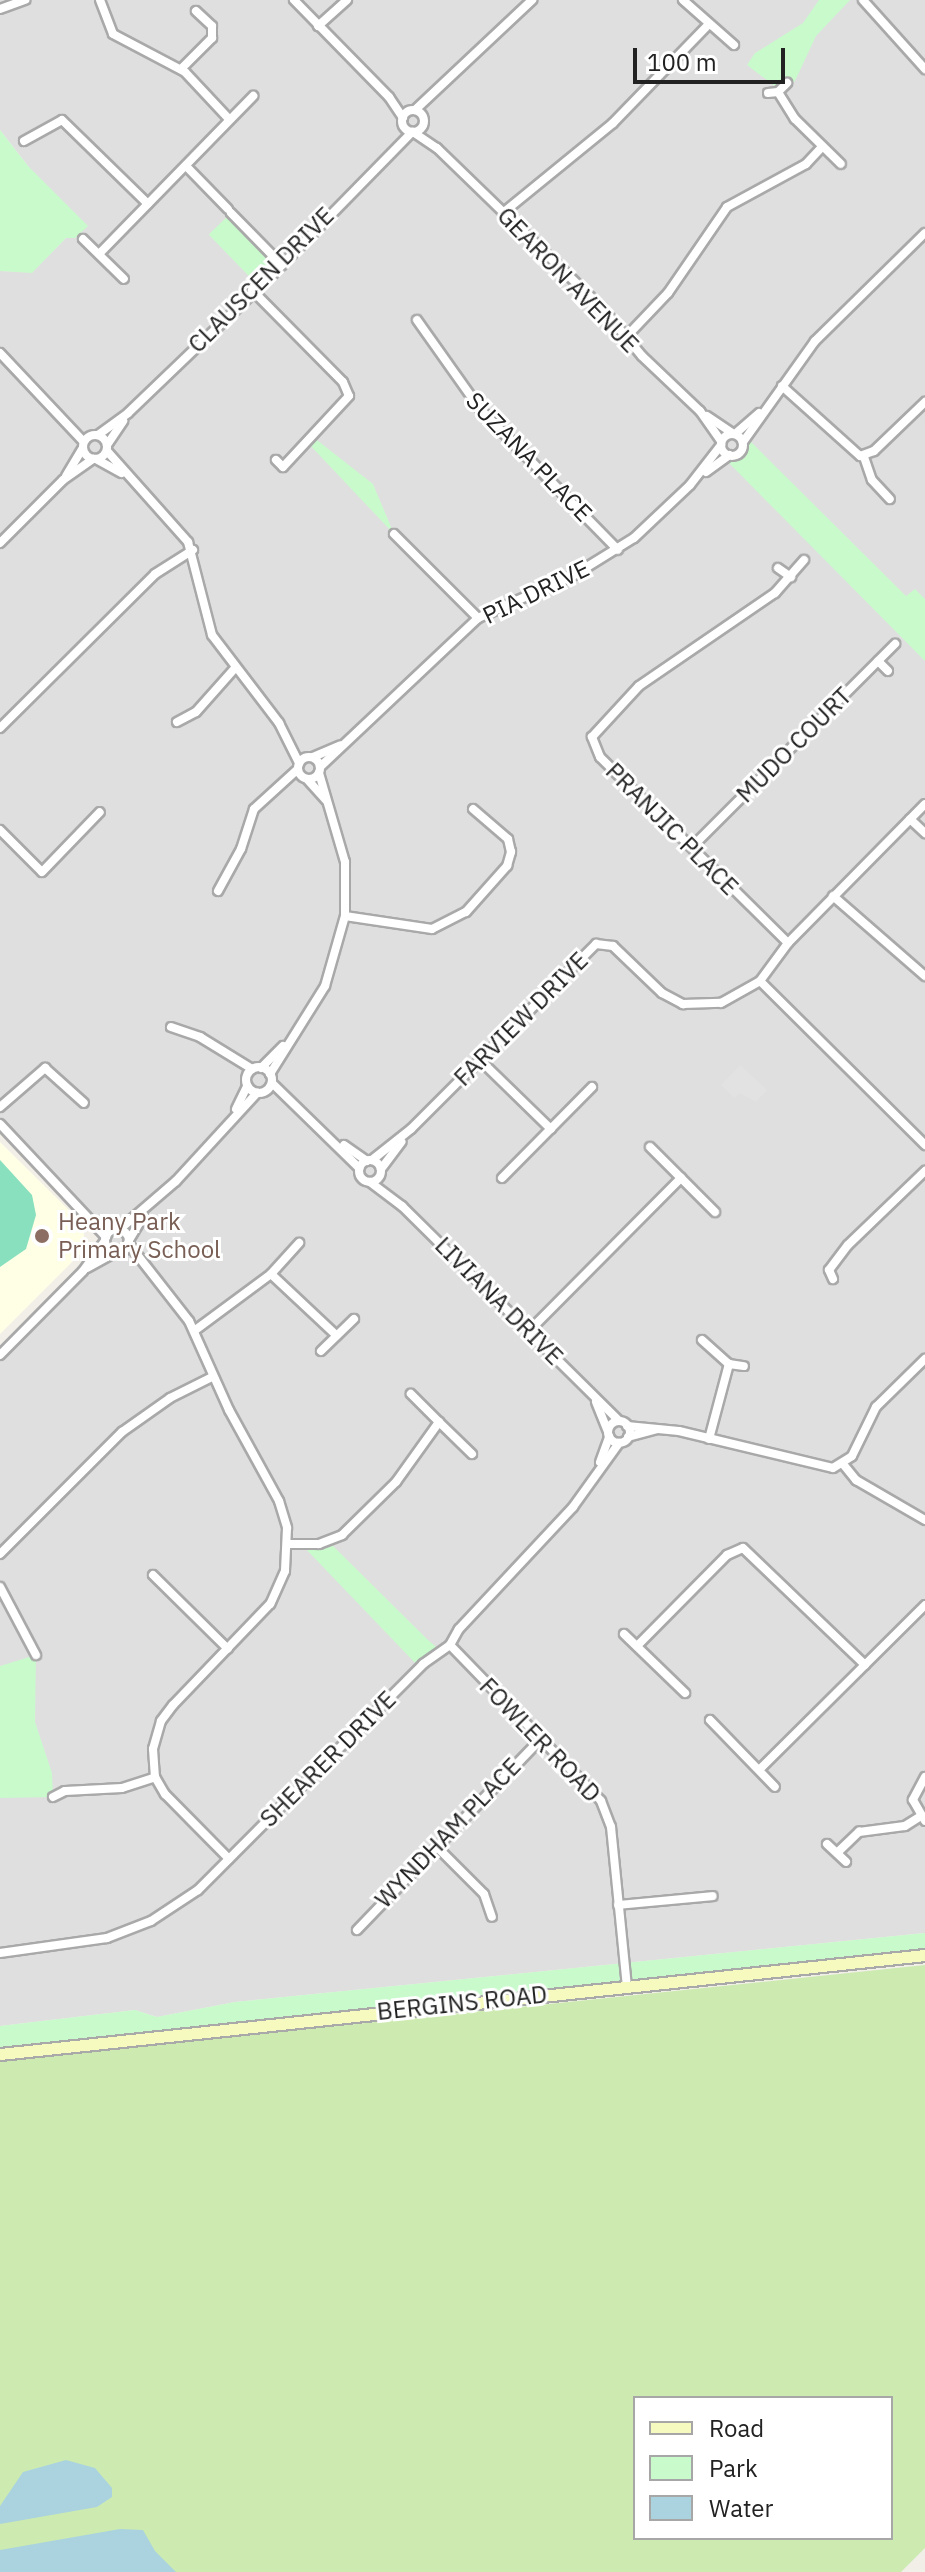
<!DOCTYPE html>
<html>
<head>
<meta charset="utf-8">
<style>
	body { margin:0 }
	#map { position:relative; width:925px; height:2572px; overflow:hidden; background:#f2efe9; font-family:"IBM Plex Sans",sans-serif }
	div>[style] { position:absolute }
	[style*='--x'] { left:calc(var(--x)*1px); top:calc(var(--y)*1px); width:calc(var(--w)*1px); rotate:calc(var(--a)*1deg) }
	.residential>* { inset:0; background:#e0dfdf }
	.education>* { inset:0; background:#ffffe5 }
	.grass>* { inset:0; background:#cdebb0 }
	.park>* { inset:0; background:#c8facc; transform-origin:0 0 }
	.pitch>* { inset:0; background:#88e0be }
	.parking>* { inset:0; background:#e2e2e2 }
	.water>* { inset:0; background:#aad3df }
	.roads { filter:drop-shadow(2px 0 #a9a9a9) drop-shadow(-2px 0 #a9a9a9) drop-shadow(0 2px #a9a9a9) drop-shadow(0 -2px #a9a9a9) }
	.minor>* { height:8px; margin:-4px; padding:0 4px; transform-origin:4px; border-radius:4px; background:#fff }
	.minor>.ring { margin:-4px; padding:0; box-sizing:content-box; background:none; border:8px solid #fff; border-radius:50% }
	.secondary>* { height:11px; margin:-5.5px; padding:0 5.5px; transform-origin:5.5px; border-radius:5.5px; background:#f7fabf }
	.dots>* { width:22px; height:22px; translate:-50% -50%; box-sizing:border-box; border:4px solid #fff; border-radius:50% }
	span { translate:-50% -50%; white-space:nowrap; text-align:center; line-height:1.15; -webkit-text-stroke:6px #fff; paint-order:stroke }
	.street-label { font-size:24px; color:#222 }
	.education-label { font-size:24px; color:#785e54 }
	.left { translate:0 -50%; text-align:left }
	.legend { position:absolute; left:633px; top:2396px; width:260px; height:144px; box-sizing:border-box; background:#fff; border:2px solid #a7a7a7; margin:0; padding:10px 14px; list-style:none; font-size:24px; color:#222 }
	.legend li { display:flex; align-items:center; gap:16px; height:40px }
	.legend b { width:40px; border:2px solid #a7a7a7 }
	.scale { position:absolute; left:633px; top:48px; width:152px; height:36px; box-sizing:border-box; border:4px solid #222; border-top:0; padding-left:10px; font-size:24px; line-height:28px; white-space:nowrap; color:#222; -webkit-text-stroke:6px #fff; paint-order:stroke }
</style>
</head>
<body>
<div id="map">
	<div class="residential">
		<div style="clip-path:polygon(0 0,925px 0,925px 1933px,235px 2002px,157px 2017px,135px 2010px,0 2026px,0 1355px,83px 1271px,105px 1241px,0 1124px,0 271px,32px 272px,66px 238px,28px 166px,0 130px)"></div>
	</div>
	<div class="education">
		<div style="clip-path:polygon(0 1142px,83px 1224px,85px 1249px,0 1334px)"></div>
	</div>
	<div class="grass">
		<div style="clip-path:polygon(evenodd,925px 1965px,925px 2548px,901px 2572px,0 2572px,0 2061px,925px 1965px,635px 2398px,891px 2398px,891px 2538px,635px 2538px,635px 2398px)"></div>
	</div>
	<div class="park">
		<div style="clip-path:polygon(819px 0,850px 0,816px 36px,795px 81px,780px 90px,747px 65px,755px 53px,803px 23px)"></div>
		<div style="clip-path:polygon(0 130px,28px 166px,88px 226px,75px 238px,66px 238px,32px 273px,0 271px)"></div>
		<div style="left:231px;top:213px;width:73px;height:31px;rotate:46deg"></div>
		<div style="clip-path:polygon(313px 437px,373px 484px,394px 534px,307px 442px)"></div>
		<div style="clip-path:polygon(746px 437px,906px 596px,915px 589px,925px 599px,925px 661px,724px 458px,739px 452px)"></div>
		<div style="clip-path:polygon(328px 1541px,428px 1640px,441px 1651px,419px 1667px,302px 1545px)"></div>
		<div style="clip-path:polygon(36px 1655px,35px 1722px,52px 1773px,53px 1797px,0 1798px,0 1666px)"></div>
		<div style="clip-path:polygon(925px 1933px,925px 1955px,0 2053px,0 2026px,135px 2010px,157px 2017px,235px 2002px)"></div>
	</div>
	<div class="pitch">
		<div style="clip-path:polygon(0 1160px,32px 1195px,36px 1215px,26px 1249px,0 1267px)"></div>
	</div>
	<div class="parking">
		<div style="clip-path:polygon(740px 1065px,767px 1090px,756px 1102px,740px 1093px,734px 1098px,721px 1085px)"></div>
	</div>
	<div class="water">
		<div style="clip-path:polygon(66px 2460px,95px 2468px,112px 2488px,112px 2497px,97px 2507px,0 2524px,0 2506px,23px 2472px)"></div>
		<div style="clip-path:polygon(120px 2529px,143px 2530px,155px 2551px,176px 2572px,0 2572px,0 2550px)"></div>
	</div>
	<div class="roads">
		<div class="minor">
			<div style="--x:100;--y:0;--w:36;--a:69"></div>
			<div style="--x:113;--y:34;--w:81;--a:27.8"></div>
			<div style="--x:185;--y:72;--w:64;--a:46.9"></div>
			<div style="--x:294;--y:0;--w:136;--a:45.6"></div>
			<div style="--x:389;--y:97;--w:25;--a:56"></div>
			<div style="--x:683;--y:0;--w:68;--a:41.4"></div>
			<div style="--x:863;--y:0;--w:93;--a:48.1"></div>
			<div style="--x:0;--y:9;--w:27;--a:-20"></div>
			<div style="--x:318;--y:26;--w:39;--a:-42"></div>
			<div style="--x:181;--y:69;--w:44;--a:-45"></div>
			<div style="--x:212;--y:38;--w:12;--a:-90"></div>
			<div style="--x:212;--y:26;--w:22;--a:-137"></div>
			<div style="--x:778;--y:92;--w:13;--a:-45"></div>
			<div style="--x:768;--y:93;--w:10;--a:-6"></div>
			<div style="--x:778;--y:92;--w:32;--a:58"></div>
			<div style="--x:795;--y:119;--w:64;--a:44.4"></div>
			<div style="--x:415;--y:110;--w:161;--a:-43.2"></div>
			<div class="ring" style="left:402px;top:110px;width:14px;height:14px"></div>
			<div style="--x:413;--y:132;--w:29;--a:34"></div>
			<div style="--x:437;--y:148;--w:230;--a:44.1"></div>
			<div style="--x:602;--y:308;--w:62;--a:50.2"></div>
			<div style="--x:642;--y:356;--w:80;--a:43.5"></div>
			<div style="--x:700;--y:411;--w:37;--a:55"></div>
			<div style="--x:24;--y:141;--w:43;--a:-28.9"></div>
			<div style="--x:62;--y:120;--w:120;--a:44.3"></div>
			<div style="--x:186;--y:166;--w:60;--a:45.7"></div>
			<div style="--x:504;--y:212;--w:141;--a:-39.2"></div>
			<div style="--x:613;--y:123;--w:136;--a:-45.9"></div>
			<div style="--x:231;--y:213;--w:73;--a:45.6"></div>
			<div style="--x:83;--y:239;--w:57;--a:44.3"></div>
			<div style="--x:99;--y:254;--w:221;--a:-45.7"></div>
			<div style="--x:252;--y:290;--w:129;--a:45.3"></div>
			<div style="--x:343;--y:382;--w:15;--a:67"></div>
			<div style="--x:349;--y:396;--w:97;--a:132.9"></div>
			<div style="--x:283;--y:467;--w:10;--a:-135"></div>
			<div style="--x:417;--y:320;--w:109;--a:54.7"></div>
			<div style="--x:480;--y:409;--w:197;--a:45.6"></div>
			<div style="--x:627;--y:336;--w:59;--a:-46.4"></div>
			<div style="--x:668;--y:293;--w:104;--a:-55.5"></div>
			<div style="--x:727;--y:207;--w:90;--a:-28.6"></div>
			<div style="--x:806;--y:164;--w:23;--a:-47"></div>
			<div style="--x:0;--y:353;--w:122;--a:46.7"></div>
			<div style="--x:782;--y:386;--w:105;--a:41.9"></div>
			<div style="--x:860;--y:456;--w:15;--a:-20"></div>
			<div style="--x:874;--y:451;--w:71;--a:-43.9"></div>
			<div style="--x:707;--y:416;--w:30;--a:34"></div>
			<div style="--x:735;--y:434;--w:32;--a:-41"></div>
			<div class="ring" style="left:721px;top:434px;width:14px;height:14px"></div>
			<div class="ring" style="left:83px;top:435px;width:16px;height:16px"></div>
			<div style="--x:98;--y:435;--w:37;--a:-36"></div>
			<div style="--x:128;--y:413;--w:201;--a:-43.8"></div>
			<div style="--x:273;--y:274;--w:199;--a:-45.6"></div>
			<div style="--x:743;--y:442;--w:124;--a:-54.5"></div>
			<div style="--x:815;--y:341;--w:154;--a:-44.5"></div>
			<div style="--x:107;--y:445;--w:29;--a:-56"></div>
			<div style="--x:107;--y:451;--w:122;--a:48.3"></div>
			<div style="--x:188;--y:542;--w:96;--a:75.5"></div>
			<div style="--x:212;--y:635;--w:111;--a:52.7"></div>
			<div style="--x:279;--y:723;--w:45;--a:63.4"></div>
			<div style="--x:864;--y:457;--w:24;--a:71"></div>
			<div style="--x:872;--y:480;--w:26;--a:47"></div>
			<div style="--x:96;--y:459;--w:29;--a:29"></div>
			<div style="--x:706;--y:472;--w:29;--a:-36"></div>
			<div style="--x:66;--y:476;--w:31;--a:-59"></div>
			<div style="--x:394;--y:534;--w:119;--a:45"></div>
			<div style="--x:0;--y:543;--w:89;--a:-45"></div>
			<div style="--x:63;--y:480;--w:37;--a:-35"></div>
			<div style="--x:778;--y:568;--w:16;--a:35"></div>
			<div style="--x:878;--y:661;--w:14;--a:45"></div>
			<div style="--x:177;--y:722;--w:21;--a:-28"></div>
			<div style="--x:196;--y:712;--w:59;--a:-48.4"></div>
			<div style="--x:0;--y:728;--w:218;--a:-44.8"></div>
			<div style="--x:155;--y:574;--w:45;--a:-32.3"></div>
			<div class="ring" style="left:298px;top:757px;width:14px;height:14px"></div>
			<div style="--x:313;--y:757;--w:30;--a:-23"></div>
			<div style="--x:320;--y:767;--w:217;--a:-43.3"></div>
			<div style="--x:478;--y:618;--w:105;--a:-24.1"></div>
			<div style="--x:574;--y:575;--w:70;--a:-31.7"></div>
			<div style="--x:634;--y:538;--w:77;--a:-43.4"></div>
			<div style="--x:690;--y:485;--w:51;--a:-52.2"></div>
			<div style="--x:307;--y:779;--w:28;--a:48"></div>
			<div style="--x:910;--y:819;--w:21;--a:43"></div>
			<div style="--x:0;--y:830;--w:59;--a:45"></div>
			<div style="--x:42;--y:872;--w:83;--a:-46"></div>
			<div style="--x:693;--y:846;--w:286;--a:-45"></div>
			<div style="--x:218;--y:891;--w:48;--a:-61.3"></div>
			<div style="--x:241;--y:849;--w:42;--a:-72"></div>
			<div style="--x:254;--y:809;--w:59;--a:-42.3"></div>
			<div style="--x:833;--y:896;--w:122;--a:41"></div>
			<div style="--x:345;--y:916;--w:88;--a:8.5"></div>
			<div style="--x:432;--y:929;--w:38;--a:-27"></div>
			<div style="--x:466;--y:912;--w:62;--a:-48.3"></div>
			<div style="--x:507;--y:866;--w:15;--a:-74"></div>
			<div style="--x:511;--y:852;--w:13;--a:-103"></div>
			<div style="--x:508;--y:839;--w:46;--a:-139.4"></div>
			<div style="--x:788;--y:943;--w:264;--a:-135.3"></div>
			<div style="--x:600;--y:757;--w:22;--a:-112"></div>
			<div style="--x:592;--y:737;--w:69;--a:-47.3"></div>
			<div style="--x:639;--y:686;--w:165;--a:-34.4"></div>
			<div style="--x:775;--y:593;--w:44;--a:-48.7"></div>
			<div style="--x:760;--y:981;--w:47;--a:-53.6"></div>
			<div style="--x:788;--y:943;--w:195;--a:-45.4"></div>
			<div style="--x:760;--y:981;--w:233;--a:44.8"></div>
			<div style="--x:171;--y:1027;--w:31;--a:19"></div>
			<div style="--x:200;--y:1037;--w:61;--a:31.6"></div>
			<div style="--x:480;--y:1060;--w:99;--a:44.2"></div>
			<div class="ring" style="left:246px;top:1067px;width:18px;height:18px"></div>
			<div style="--x:261;--y:1068;--w:31;--a:-45"></div>
			<div style="--x:270;--y:1074;--w:104;--a:-58"></div>
			<div style="--x:325;--y:986;--w:73;--a:-74.1"></div>
			<div style="--x:345;--y:916;--w:54;--a:-90"></div>
			<div style="--x:345;--y:862;--w:93;--a:-106.3"></div>
			<div style="--x:272;--y:1083;--w:122;--a:44.3"></div>
			<div style="--x:0;--y:1107;--w:60;--a:-40.9"></div>
			<div style="--x:45;--y:1068;--w:52;--a:41.9"></div>
			<div style="--x:236;--y:1109;--w:25;--a:-64"></div>
			<div style="--x:0;--y:1124;--w:155;--a:46.8"></div>
			<div style="--x:344;--y:1145;--w:28;--a:35"></div>
			<div style="--x:650;--y:1147;--w:92;--a:45"></div>
			<div class="ring" style="left:359px;top:1160px;width:14px;height:14px"></div>
			<div style="--x:372;--y:1160;--w:50;--a:-38.5"></div>
			<div style="--x:411;--y:1129;--w:262;--a:-45"></div>
			<div style="--x:596;--y:944;--w:17;--a:7"></div>
			<div style="--x:613;--y:946;--w:68;--a:43.8"></div>
			<div style="--x:662;--y:993;--w:24;--a:28"></div>
			<div style="--x:683;--y:1004;--w:38;--a:-2"></div>
			<div style="--x:721;--y:1003;--w:45;--a:-29.4"></div>
			<div style="--x:381;--y:1169;--w:34;--a:-53"></div>
			<div style="--x:502;--y:1178;--w:128;--a:-45.3"></div>
			<div style="--x:370;--y:1182;--w:40;--a:37"></div>
			<div style="--x:402;--y:1206;--w:305;--a:44.7"></div>
			<div class="ring" style="left:105px;top:1229px;width:16px;height:16px"></div>
			<div style="--x:119;--y:1230;--w:75;--a:-40.7"></div>
			<div style="--x:176;--y:1181;--w:120;--a:-47.4"></div>
			<div style="--x:129;--y:1240;--w:27;--a:-59"></div>
			<div style="--x:128;--y:1243;--w:99;--a:52"></div>
			<div style="--x:189;--y:1321;--w:98;--a:65.8"></div>
			<div style="--x:229;--y:1410;--w:104;--a:61.2"></div>
			<div style="--x:279;--y:1501;--w:28;--a:73"></div>
			<div style="--x:287;--y:1528;--w:43;--a:92.7"></div>
			<div style="--x:285;--y:1571;--w:36;--a:114"></div>
			<div style="--x:270;--y:1604;--w:140;--a:133.8"></div>
			<div style="--x:173;--y:1705;--w:20;--a:127"></div>
			<div style="--x:161;--y:1721;--w:29;--a:106"></div>
			<div style="--x:153;--y:1749;--w:28;--a:86"></div>
			<div style="--x:155;--y:1777;--w:20;--a:60"></div>
			<div style="--x:165;--y:1794;--w:91;--a:45.4"></div>
			<div style="--x:87;--y:1268;--w:31;--a:-29"></div>
			<div style="--x:271;--y:1274;--w:89;--a:43.2"></div>
			<div style="--x:833;--y:1279;--w:10;--a:-114"></div>
			<div style="--x:829;--y:1270;--w:31;--a:-53"></div>
			<div style="--x:848;--y:1245;--w:107;--a:-43.9"></div>
			<div style="--x:194;--y:1331;--w:96;--a:-36.5"></div>
			<div style="--x:271;--y:1274;--w:42;--a:-47.9"></div>
			<div style="--x:529;--y:1331;--w:216;--a:-45.2"></div>
			<div style="--x:702;--y:1340;--w:36;--a:42"></div>
			<div style="--x:729;--y:1364;--w:15;--a:8"></div>
			<div style="--x:321;--y:1351;--w:46;--a:-44.1"></div>
			<div style="--x:0;--y:1355;--w:118;--a:-45.3"></div>
			<div style="--x:83;--y:1271;--w:37;--a:-54"></div>
			<div style="--x:596;--y:1402;--w:31;--a:68"></div>
			<div class="ring" style="left:608px;top:1421px;width:14px;height:14px"></div>
			<div style="--x:439;--y:1422;--w:46;--a:44.1"></div>
			<div style="--x:627;--y:1426;--w:52;--a:5.5"></div>
			<div style="--x:679;--y:1431;--w:158;--a:13.5"></div>
			<div style="--x:833;--y:1468;--w:22;--a:-32"></div>
			<div style="--x:852;--y:1456;--w:55;--a:-63.9"></div>
			<div style="--x:876;--y:1407;--w:69;--a:-44.4"></div>
			<div style="--x:628;--y:1437;--w:30;--a:-15"></div>
			<div style="--x:709;--y:1439;--w:78;--a:-75.1"></div>
			<div style="--x:600;--y:1462;--w:27;--a:-70"></div>
			<div style="--x:843;--y:1464;--w:21;--a:51"></div>
			<div style="--x:856;--y:1480;--w:80;--a:30.1"></div>
			<div style="--x:289;--y:1544;--w:30;--a:0"></div>
			<div style="--x:319;--y:1544;--w:25;--a:-21"></div>
			<div style="--x:342;--y:1535;--w:76;--a:-44.5"></div>
			<div style="--x:396;--y:1482;--w:74;--a:-54.4"></div>
			<div style="--x:439;--y:1422;--w:40;--a:-135"></div>
			<div style="--x:0;--y:1554;--w:173;--a:-45"></div>
			<div style="--x:122;--y:1432;--w:59;--a:-35.3"></div>
			<div style="--x:170;--y:1398;--w:47;--a:-26.6"></div>
			<div style="--x:153;--y:1575;--w:105;--a:44.6"></div>
			<div style="--x:0;--y:1587;--w:77;--a:62.1"></div>
			<div style="--x:624;--y:1634;--w:85;--a:44"></div>
			<div style="--x:450;--y:1645;--w:217;--a:45.9"></div>
			<div style="--x:601;--y:1801;--w:28;--a:69"></div>
			<div style="--x:611;--y:1827;--w:161;--a:84.3"></div>
			<div style="--x:637;--y:1646;--w:128;--a:-45.3"></div>
			<div style="--x:727;--y:1555;--w:17;--a:-24"></div>
			<div style="--x:743;--y:1548;--w:169;--a:43.8"></div>
			<div style="--x:710;--y:1720;--w:93;--a:45.9"></div>
			<div style="--x:761;--y:1768;--w:231;--a:-44.8"></div>
			<div style="--x:925;--y:1777;--w:26;--a:118"></div>
			<div style="--x:913;--y:1800;--w:24;--a:60"></div>
			<div style="--x:53;--y:1797;--w:13;--a:-27"></div>
			<div style="--x:65;--y:1791;--w:57;--a:-3"></div>
			<div style="--x:122;--y:1788;--w:35;--a:-18"></div>
			<div style="--x:827;--y:1844;--w:26;--a:43"></div>
			<div style="--x:438;--y:1848;--w:65;--a:45"></div>
			<div style="--x:484;--y:1894;--w:24;--a:71"></div>
			<div style="--x:839;--y:1851;--w:28;--a:-44"></div>
			<div style="--x:859;--y:1832;--w:46;--a:-7.4"></div>
			<div style="--x:905;--y:1826;--w:19;--a:-32"></div>
			<div style="--x:618;--y:1905;--w:95;--a:-5.4"></div>
			<div style="--x:357;--y:1930;--w:267;--a:-46.1"></div>
			<div style="--x:0;--y:1953;--w:108;--a:-8"></div>
			<div style="--x:107;--y:1938;--w:47;--a:-21.1"></div>
			<div style="--x:151;--y:1921;--w:56;--a:-33.4"></div>
			<div style="--x:198;--y:1890;--w:319;--a:-45.1"></div>
			<div style="--x:423;--y:1664;--w:33;--a:-35"></div>
			<div style="--x:450;--y:1645;--w:18;--a:-61"></div>
			<div style="--x:459;--y:1629;--w:167;--a:-46.9"></div>
			<div style="--x:573;--y:1507;--w:79;--a:-54.3"></div>
		</div>
		<div class="secondary">
			<div style="--x:0;--y:2054;--w:930;--a:-6.11"></div>
		</div>
	</div>
	<div class="dots">
		<div style="left:42px;top:1236px;background:#8d6e63"></div>
	</div>
	<div class="street-label">
		<span style="left:261px;top:280px;rotate:-45deg">CLAUSCEN DRIVE</span>
		<span style="left:568px;top:280px;rotate:46deg">GEARON AVENUE</span>
		<span style="left:529px;top:457px;rotate:46deg">SUZANA PLACE</span>
		<span style="left:536px;top:592px;rotate:-26deg">PIA DRIVE</span>
		<span style="left:794px;top:745px;rotate:-45deg">MUDO COURT</span>
		<span style="left:672px;top:829px;rotate:45deg">PRANJIC PLACE</span>
		<span style="left:521px;top:1019px;rotate:-45deg">FARVIEW DRIVE</span>
		<span style="left:499px;top:1301px;rotate:45deg">LIVIANA DRIVE</span>
		<span style="left:540px;top:1740px;rotate:46deg">FOWLER ROAD</span>
		<span style="left:328px;top:1759px;rotate:-45deg">SHEARER DRIVE</span>
		<span style="left:448px;top:1833px;rotate:-46deg">WYNDHAM PLACE</span>
		<span style="left:462px;top:2003px;rotate:-6deg">BERGINS ROAD</span>
	</div>
	<div class="education-label">
		<span class="left" style="left:58px;top:1236px">Heany Park<br>Primary School</span>
	</div>
	<ul class="legend">
	<li><b style="height:10px;background:#f7fabf"></b>Road</li>
	<li><b style="height:22px;background:#c8facc"></b>Park</li>
	<li><b style="height:22px;background:#aad3df"></b>Water</li>
	</ul>
	<div class="scale">100 m</div>
</div>
</body>
</html>
